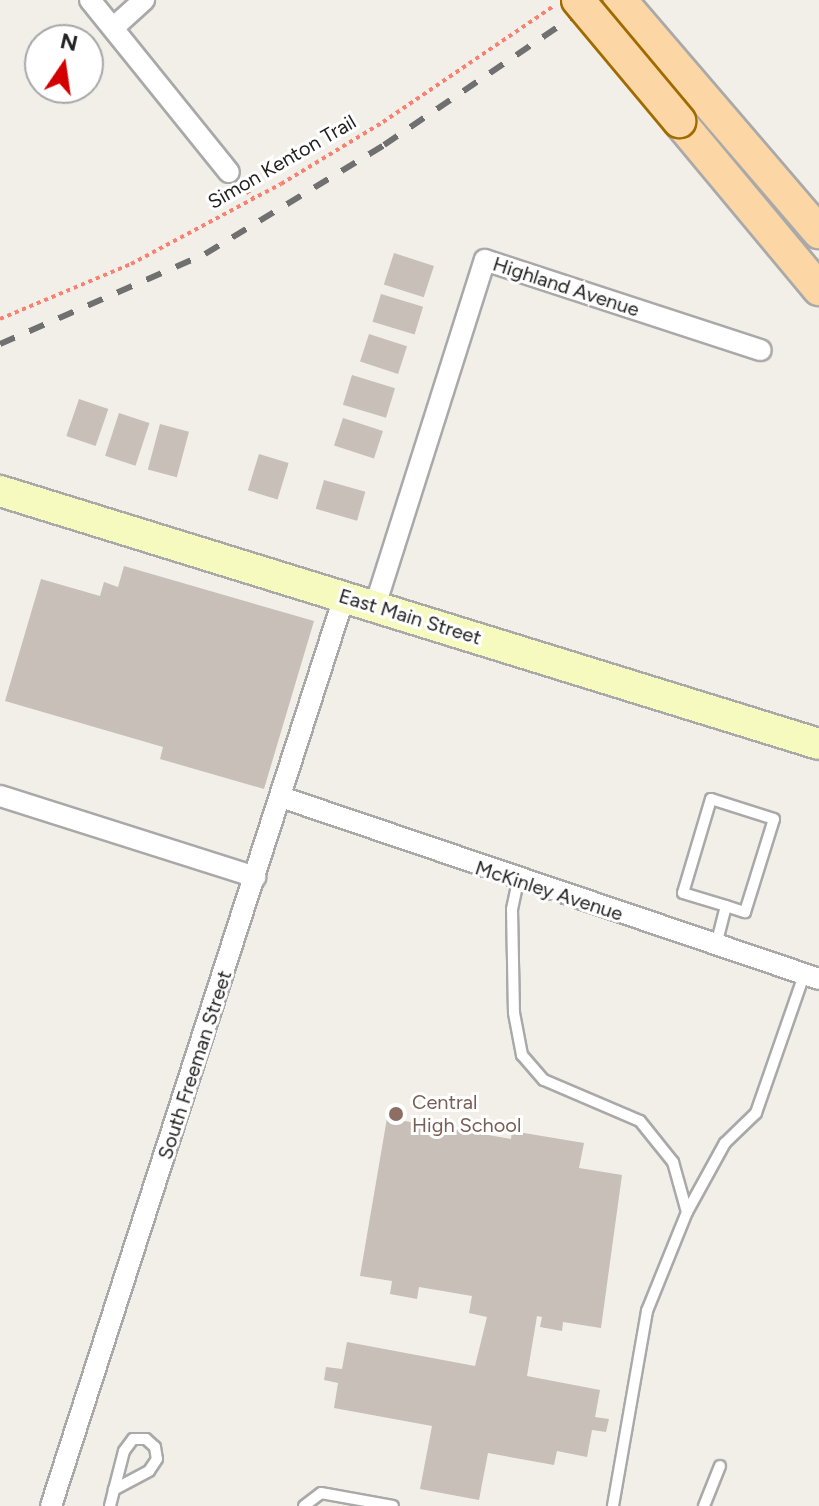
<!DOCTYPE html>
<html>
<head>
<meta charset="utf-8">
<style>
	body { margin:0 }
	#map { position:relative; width:819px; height:1506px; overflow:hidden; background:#f2efe9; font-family:Figtree,sans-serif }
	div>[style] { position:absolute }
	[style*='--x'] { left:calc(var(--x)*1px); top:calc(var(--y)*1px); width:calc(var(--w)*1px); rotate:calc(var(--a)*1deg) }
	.building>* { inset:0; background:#c7bfb8; transform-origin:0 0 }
	.path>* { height:4px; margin-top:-2px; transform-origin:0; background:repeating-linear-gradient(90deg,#fa8072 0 4px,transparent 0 8px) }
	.roads { filter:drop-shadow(2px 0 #a9a9a9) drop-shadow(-2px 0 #a9a9a9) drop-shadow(0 2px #a9a9a9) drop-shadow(0 -2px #a9a9a9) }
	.service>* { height:10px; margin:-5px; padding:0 5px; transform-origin:5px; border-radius:5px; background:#fff }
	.minor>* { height:20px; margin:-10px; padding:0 10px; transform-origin:10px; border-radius:10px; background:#fff }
	.secondary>* { height:30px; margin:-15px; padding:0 15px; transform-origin:15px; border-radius:15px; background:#f7fabf }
	.primary>* { height:32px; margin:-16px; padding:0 16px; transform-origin:16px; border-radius:16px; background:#fcd6a4 }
	.rail>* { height:6px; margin-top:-3px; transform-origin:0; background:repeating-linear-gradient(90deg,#707070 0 16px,transparent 0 32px) }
	.bridges { filter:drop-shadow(2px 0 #a06b00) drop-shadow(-2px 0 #a06b00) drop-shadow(0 2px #a06b00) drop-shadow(0 -2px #a06b00) }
	.primary-bridge>* { height:32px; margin:-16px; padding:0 16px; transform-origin:16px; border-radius:16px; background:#fcd6a4 }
	.dots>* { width:22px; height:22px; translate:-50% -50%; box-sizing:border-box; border:4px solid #fff; border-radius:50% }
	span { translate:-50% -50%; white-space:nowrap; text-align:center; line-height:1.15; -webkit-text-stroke:6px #fff; paint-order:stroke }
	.street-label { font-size:20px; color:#222 }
	.education-label { font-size:20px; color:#785e54 }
	.left { translate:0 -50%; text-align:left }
	.north { position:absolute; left:24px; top:24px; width:80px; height:80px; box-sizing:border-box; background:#fff; border:2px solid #a7a7a7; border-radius:50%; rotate:13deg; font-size:22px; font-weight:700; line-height:32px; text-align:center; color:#222 }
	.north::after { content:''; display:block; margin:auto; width:28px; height:36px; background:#d40000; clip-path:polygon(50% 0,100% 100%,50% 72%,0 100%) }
</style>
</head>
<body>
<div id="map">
	<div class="building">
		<div style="left:394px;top:253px;width:42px;height:33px;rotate:18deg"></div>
		<div style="left:381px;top:294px;width:44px;height:29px;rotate:17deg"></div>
		<div style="left:369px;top:334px;width:40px;height:29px;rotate:18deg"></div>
		<div style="left:352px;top:375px;width:45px;height:31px;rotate:17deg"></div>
		<div style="left:79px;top:399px;width:31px;height:39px;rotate:19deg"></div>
		<div style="left:119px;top:413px;width:32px;height:45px;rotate:18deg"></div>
		<div style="left:343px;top:418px;width:42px;height:29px;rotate:18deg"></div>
		<div style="left:160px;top:424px;width:30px;height:47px;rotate:15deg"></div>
		<div style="left:259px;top:454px;width:31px;height:38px;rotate:17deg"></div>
		<div style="left:324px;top:480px;width:43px;height:30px;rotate:16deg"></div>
		<div style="clip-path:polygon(124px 566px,314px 621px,264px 789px,160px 759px,163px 747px,5px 701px,41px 579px,100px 596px,104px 582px,118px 587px)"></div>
		<div style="clip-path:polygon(387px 1118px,511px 1139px,512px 1131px,584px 1143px,579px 1168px,622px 1175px,601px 1328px,563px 1322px,562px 1331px,540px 1327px,542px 1317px,537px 1316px,527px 1376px,600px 1390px,595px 1417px,609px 1419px,606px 1432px,592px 1430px,587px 1457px,557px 1451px,554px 1465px,488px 1453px,479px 1500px,420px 1489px,432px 1426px,334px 1408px,338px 1383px,324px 1380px,326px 1367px,342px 1369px,347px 1342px,475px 1366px,487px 1317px,469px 1313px,472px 1296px,419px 1287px,417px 1299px,390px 1294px,392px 1281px,360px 1276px)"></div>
	</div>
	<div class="path">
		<div style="--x:241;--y:185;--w:18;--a:47"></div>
		<div style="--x:0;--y:319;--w:142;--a:-22.8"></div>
		<div style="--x:131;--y:264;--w:170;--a:-28.1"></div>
		<div style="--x:281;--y:184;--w:119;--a:-31.3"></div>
		<div style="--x:383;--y:122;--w:207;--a:-34.2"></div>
	</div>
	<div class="roads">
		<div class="service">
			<div style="--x:518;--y:881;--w:29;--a:102"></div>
			<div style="--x:512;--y:909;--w:104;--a:88.9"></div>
			<div style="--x:514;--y:1013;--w:43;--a:79.2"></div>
			<div style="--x:522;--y:1055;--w:33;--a:49"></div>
			<div style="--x:544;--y:1080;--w:104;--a:23.1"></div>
			<div style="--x:640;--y:1121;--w:53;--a:51.2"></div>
			<div style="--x:673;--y:1162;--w:52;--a:74.4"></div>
			<div style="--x:687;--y:1212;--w:107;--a:112"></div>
			<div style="--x:647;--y:1311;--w:198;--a:99.9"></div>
			<div style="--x:716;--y:945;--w:40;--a:-75.6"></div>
			<div style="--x:726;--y:906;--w:20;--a:18"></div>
			<div style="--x:745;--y:912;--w:97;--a:-72.7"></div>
			<div style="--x:774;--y:819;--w:66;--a:-162.4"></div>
			<div style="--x:711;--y:799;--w:98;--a:106.6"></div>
			<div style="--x:683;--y:893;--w:45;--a:16.8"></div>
			<div style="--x:687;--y:1212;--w:79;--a:-61.2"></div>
			<div style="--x:725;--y:1143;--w:43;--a:-44.1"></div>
			<div style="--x:756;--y:1113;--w:146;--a:-70.8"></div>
			<div style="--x:110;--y:1506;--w:16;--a:-76"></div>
			<div style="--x:114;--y:1490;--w:40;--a:-75.6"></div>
			<div style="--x:124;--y:1451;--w:15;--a:-53"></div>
			<div style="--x:133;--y:1439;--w:13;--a:0"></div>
			<div style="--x:146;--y:1439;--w:12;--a:42"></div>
			<div style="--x:155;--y:1447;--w:12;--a:81"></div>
			<div style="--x:157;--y:1459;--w:14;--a:124"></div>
			<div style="--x:149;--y:1471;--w:40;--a:152"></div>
			<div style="--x:304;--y:1506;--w:21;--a:-37"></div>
			<div style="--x:321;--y:1493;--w:73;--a:10.2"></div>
			<div style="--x:704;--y:1506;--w:43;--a:-68.2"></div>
		</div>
		<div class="minor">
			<div style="--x:90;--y:0;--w:221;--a:51.1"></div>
			<div style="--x:113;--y:28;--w:42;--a:-42.1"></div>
			<div style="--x:375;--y:606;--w:363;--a:-72.4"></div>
			<div style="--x:485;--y:260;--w:290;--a:18.1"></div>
			<div style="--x:0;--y:796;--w:268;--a:17.6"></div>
			<div style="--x:281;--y:797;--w:568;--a:18.69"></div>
			<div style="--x:51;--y:1506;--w:955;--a:-72.13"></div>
		</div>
		<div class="secondary">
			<div style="--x:0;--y:491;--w:857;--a:17.17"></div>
		</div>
		<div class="primary">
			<div style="--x:620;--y:0;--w:306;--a:49.4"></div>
			<div style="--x:679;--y:121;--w:219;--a:50.2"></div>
		</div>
	</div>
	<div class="rail">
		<div style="--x:0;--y:344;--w:224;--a:-23.7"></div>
		<div style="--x:205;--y:254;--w:210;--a:-31.3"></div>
		<div style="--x:384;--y:145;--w:258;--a:-34.2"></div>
	</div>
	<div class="bridges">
		<div class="primary-bridge">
			<div style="--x:578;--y:0;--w:158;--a:50.1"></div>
		</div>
	</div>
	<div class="dots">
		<div style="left:396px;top:1114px;background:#8d6e63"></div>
	</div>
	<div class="street-label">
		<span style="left:282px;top:162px;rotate:-30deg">Simon Kenton Trail</span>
		<span style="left:566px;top:287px;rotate:18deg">Highland Avenue</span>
		<span style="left:410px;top:617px;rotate:17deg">East Main Street</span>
		<span style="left:549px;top:891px;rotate:18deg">McKinley Avenue</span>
		<span style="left:195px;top:1065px;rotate:-72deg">South Freeman Street</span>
	</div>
	<div class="education-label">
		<span class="left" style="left:412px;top:1114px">Central<br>High School</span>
	</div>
	<div class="north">N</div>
</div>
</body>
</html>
